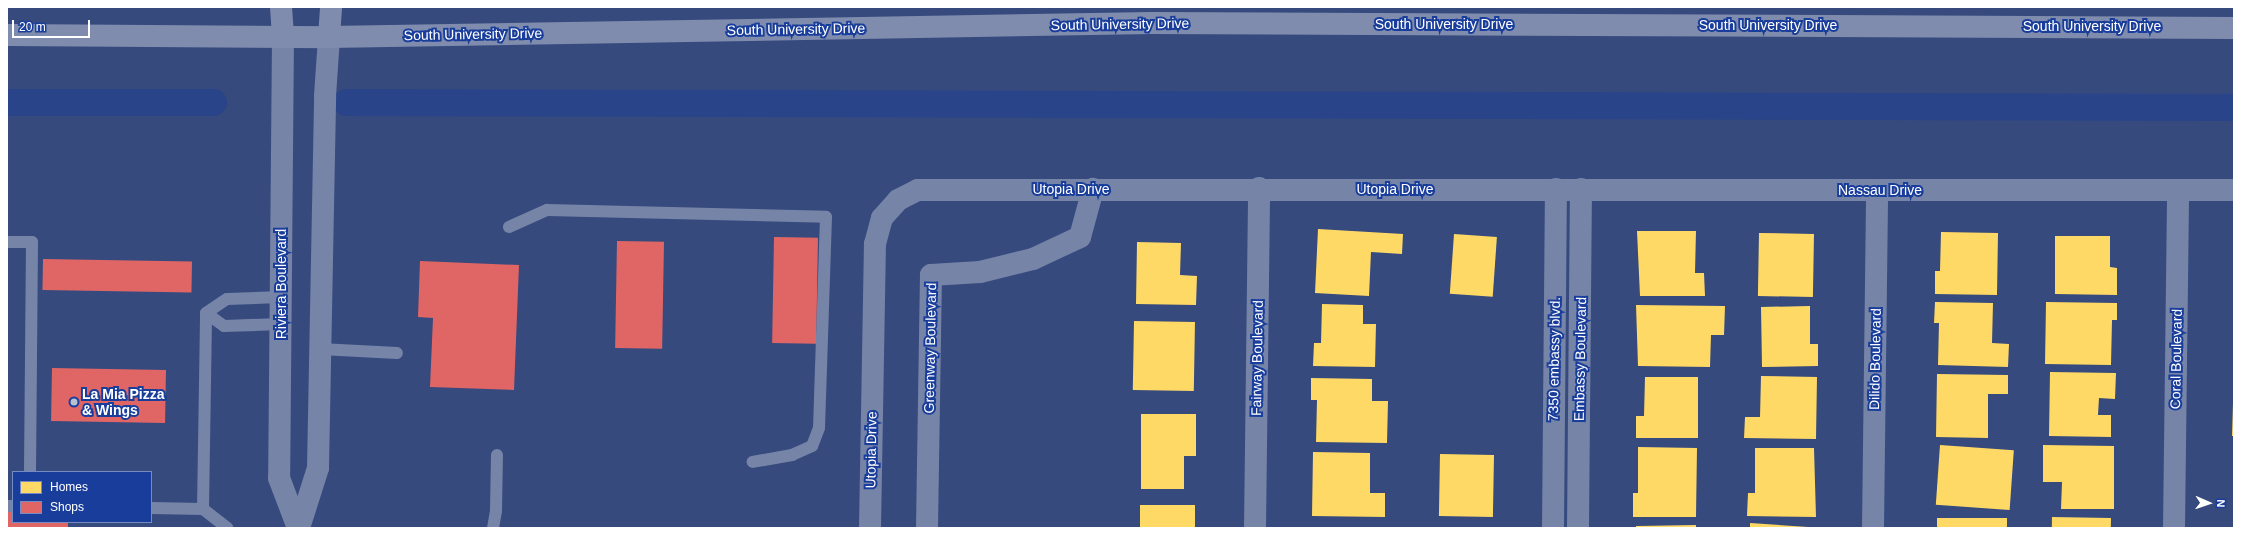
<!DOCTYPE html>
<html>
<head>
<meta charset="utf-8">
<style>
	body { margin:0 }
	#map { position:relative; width:2241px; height:535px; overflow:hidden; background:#364a7e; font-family:Helvetica,sans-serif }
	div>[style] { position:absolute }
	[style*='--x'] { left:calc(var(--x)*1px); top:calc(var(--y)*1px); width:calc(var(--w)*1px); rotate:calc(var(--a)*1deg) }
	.homes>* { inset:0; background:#ffd966; transform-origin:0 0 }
	.shops>* { inset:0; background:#e06666; transform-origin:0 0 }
	.canal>* { height:27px; margin:-13.5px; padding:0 13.5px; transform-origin:13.5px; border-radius:13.5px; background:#294489 }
	.service>* { height:12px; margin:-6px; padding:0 6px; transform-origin:6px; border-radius:6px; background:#7684a8 }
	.minor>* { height:22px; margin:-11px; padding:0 11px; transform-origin:11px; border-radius:11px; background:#7684a8 }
	.primary>* { height:22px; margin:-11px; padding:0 11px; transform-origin:11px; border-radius:11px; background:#7f8cad }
	.dots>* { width:11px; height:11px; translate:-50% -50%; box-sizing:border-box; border:2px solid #193d9b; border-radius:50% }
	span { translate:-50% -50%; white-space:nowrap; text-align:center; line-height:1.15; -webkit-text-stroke:4px #193d9b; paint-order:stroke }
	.street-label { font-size:14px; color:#fff }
	.poi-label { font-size:14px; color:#fff; font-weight:700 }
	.left { translate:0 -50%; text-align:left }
	.frame { position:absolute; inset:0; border:8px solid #fff; pointer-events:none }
	.legend { position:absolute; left:12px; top:471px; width:140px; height:52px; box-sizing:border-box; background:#193d9b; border:1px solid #758bc3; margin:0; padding:5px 7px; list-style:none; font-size:12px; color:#fff }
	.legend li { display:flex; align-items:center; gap:8px; height:20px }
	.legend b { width:20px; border:1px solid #758bc3 }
	.north { position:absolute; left:2189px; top:483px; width:40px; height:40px; -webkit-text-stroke:3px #193d9b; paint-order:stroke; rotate:92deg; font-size:11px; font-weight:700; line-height:16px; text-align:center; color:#fff }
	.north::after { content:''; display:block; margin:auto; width:14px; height:18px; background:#fff; clip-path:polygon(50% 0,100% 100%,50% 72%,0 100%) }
	.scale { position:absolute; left:12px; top:20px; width:78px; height:18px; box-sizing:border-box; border:2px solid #fff; border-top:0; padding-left:5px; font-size:12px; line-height:14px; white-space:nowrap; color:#fff; -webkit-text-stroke:3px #193d9b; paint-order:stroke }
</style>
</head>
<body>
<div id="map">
	<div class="homes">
		<div style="clip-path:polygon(1318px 229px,1403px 234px,1402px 254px,1371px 252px,1369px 296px,1315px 293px)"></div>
		<div style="clip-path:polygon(1637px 231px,1696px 231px,1695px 273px,1704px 273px,1705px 296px,1640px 296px)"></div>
		<div style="clip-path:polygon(1941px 232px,1998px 233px,1997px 295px,1935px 294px,1935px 271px,1940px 271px)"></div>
		<div style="left:1759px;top:233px;width:55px;height:63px;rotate:1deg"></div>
		<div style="left:1454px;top:234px;width:43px;height:60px;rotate:4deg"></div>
		<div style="clip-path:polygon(2055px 236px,2110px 236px,2110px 267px,2117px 268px,2117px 295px,2055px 294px)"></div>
		<div style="clip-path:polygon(1137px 242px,1181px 243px,1180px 275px,1197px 276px,1196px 305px,1136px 304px)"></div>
		<div style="clip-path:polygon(1935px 302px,1993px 303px,1992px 343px,2009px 344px,2008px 367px,1938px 365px,1939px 323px,1934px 323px)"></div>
		<div style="clip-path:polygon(2046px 302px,2117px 303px,2117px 320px,2112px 320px,2111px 365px,2045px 364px)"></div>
		<div style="clip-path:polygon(1322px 304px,1363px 305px,1363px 324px,1376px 324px,1375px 367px,1313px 366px,1314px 343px,1321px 343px)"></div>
		<div style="clip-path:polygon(1636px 305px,1725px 306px,1724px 335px,1711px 335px,1710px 367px,1638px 366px)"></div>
		<div style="clip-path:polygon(1810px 306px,1810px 344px,1818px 344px,1818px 366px,1762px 367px,1761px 307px)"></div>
		<div style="left:1134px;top:321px;width:61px;height:69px;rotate:1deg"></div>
		<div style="clip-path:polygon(2050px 372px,2116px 373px,2115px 399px,2099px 398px,2098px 415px,2111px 415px,2111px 437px,2049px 436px)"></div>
		<div style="clip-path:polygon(1937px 374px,2008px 375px,2008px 394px,1988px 394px,1988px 438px,1936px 437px)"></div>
		<div style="clip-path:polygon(1761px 376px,1817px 377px,1816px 439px,1744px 438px,1745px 417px,1760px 417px)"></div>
		<div style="clip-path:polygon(1645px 377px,1698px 377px,1698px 438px,1636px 438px,1636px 416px,1644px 416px)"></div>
		<div style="clip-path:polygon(1311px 378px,1372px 379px,1372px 401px,1388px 401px,1387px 443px,1316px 442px,1317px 400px,1311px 400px)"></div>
		<div style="clip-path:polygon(2233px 403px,2234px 403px,2234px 436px,2232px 436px)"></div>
		<div style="clip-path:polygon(1141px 414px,1196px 414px,1196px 456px,1184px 456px,1184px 489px,1141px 489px)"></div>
		<div style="left:1940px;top:445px;width:74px;height:60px;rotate:4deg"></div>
		<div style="clip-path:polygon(2043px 445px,2114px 446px,2114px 509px,2061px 509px,2062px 482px,2043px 482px)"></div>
		<div style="clip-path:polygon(1638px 447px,1697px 448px,1696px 517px,1633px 517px,1633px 493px,1638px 493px)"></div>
		<div style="clip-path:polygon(1755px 448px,1814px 448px,1816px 517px,1747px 516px,1748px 493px,1755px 493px)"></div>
		<div style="clip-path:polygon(1313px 452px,1370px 453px,1370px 493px,1385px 493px,1385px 517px,1312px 516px)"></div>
		<div style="left:1440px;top:454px;width:54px;height:62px;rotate:1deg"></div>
		<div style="left:1140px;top:505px;width:55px;height:23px"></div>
		<div style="left:2052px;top:517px;width:59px;height:11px;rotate:1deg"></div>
		<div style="left:1937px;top:518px;width:70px;height:10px"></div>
		<div style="clip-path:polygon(1750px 523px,1808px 527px,1808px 528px,1750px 528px)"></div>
		<div style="clip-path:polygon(1696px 525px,1696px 528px,1636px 528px,1636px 526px)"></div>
	</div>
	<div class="shops">
		<div style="left:774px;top:237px;width:44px;height:106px;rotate:1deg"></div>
		<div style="left:617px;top:241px;width:47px;height:107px;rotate:1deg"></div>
		<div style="left:43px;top:259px;width:149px;height:31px;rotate:1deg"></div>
		<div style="clip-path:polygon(420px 261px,519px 265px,514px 390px,430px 387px,433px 318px,418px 317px)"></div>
		<div style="left:52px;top:368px;width:114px;height:53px;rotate:1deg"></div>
		<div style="clip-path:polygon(7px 512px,13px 512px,13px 522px,68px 522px,68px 528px,7px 528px)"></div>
	</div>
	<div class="canal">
		<div style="--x:7;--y:102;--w:206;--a:0"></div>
		<div style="--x:346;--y:102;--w:1888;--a:0.15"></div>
	</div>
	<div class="service">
		<div style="--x:509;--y:227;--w:42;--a:-24.1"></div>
		<div style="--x:547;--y:210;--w:279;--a:1.4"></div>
		<div style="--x:826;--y:217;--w:211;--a:91.9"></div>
		<div style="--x:819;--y:428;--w:19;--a:111"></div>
		<div style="--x:812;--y:446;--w:22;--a:156"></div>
		<div style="--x:792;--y:455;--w:40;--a:170"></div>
		<div style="--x:7;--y:242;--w:25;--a:0"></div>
		<div style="--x:32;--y:242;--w:230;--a:90.5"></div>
		<div style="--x:281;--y:324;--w:57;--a:178"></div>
		<div style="--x:224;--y:326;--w:22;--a:-144"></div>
		<div style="--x:206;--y:313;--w:25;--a:-34"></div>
		<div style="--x:227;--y:299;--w:54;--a:-2.1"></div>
		<div style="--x:320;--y:349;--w:77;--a:3"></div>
		<div style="--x:7;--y:506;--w:6;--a:0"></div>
		<div style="--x:151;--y:508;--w:52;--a:1.1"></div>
		<div style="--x:203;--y:509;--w:31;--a:38"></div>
		<div style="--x:203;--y:509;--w:196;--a:-89.1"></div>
		<div style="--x:493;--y:528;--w:17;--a:-80"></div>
		<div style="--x:496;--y:511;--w:56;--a:-89"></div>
	</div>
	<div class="minor">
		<div style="--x:283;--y:37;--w:441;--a:90.5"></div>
		<div style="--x:279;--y:478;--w:53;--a:69.2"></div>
		<div style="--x:299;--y:528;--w:63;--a:-72.4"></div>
		<div style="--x:318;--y:468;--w:372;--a:-88.9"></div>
		<div style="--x:325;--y:96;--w:59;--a:-86.1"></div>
		<div style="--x:870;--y:528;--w:284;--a:-89"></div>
		<div style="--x:875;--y:244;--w:27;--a:-75"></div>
		<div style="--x:882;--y:218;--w:24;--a:-48"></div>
		<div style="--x:898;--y:200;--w:22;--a:-27"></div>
		<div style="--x:918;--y:190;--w:1316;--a:0"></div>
		<div style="--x:927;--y:528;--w:253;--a:-89.1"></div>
		<div style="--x:931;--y:275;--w:49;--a:-3.5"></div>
		<div style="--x:980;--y:272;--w:55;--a:-13.8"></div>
		<div style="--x:1033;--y:259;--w:52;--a:-25.1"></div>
		<div style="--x:1080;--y:237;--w:50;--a:-74.8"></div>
		<div style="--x:1255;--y:528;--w:340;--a:-89.3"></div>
		<div style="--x:1553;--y:528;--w:339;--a:-89.5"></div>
		<div style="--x:1578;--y:528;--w:339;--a:-89.5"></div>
		<div style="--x:1873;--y:528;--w:337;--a:-89.3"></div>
		<div style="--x:2174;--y:528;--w:338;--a:-89.3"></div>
	</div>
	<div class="primary">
		<div style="--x:281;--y:7;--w:30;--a:86"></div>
		<div style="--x:7;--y:35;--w:322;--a:0.4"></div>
		<div style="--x:329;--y:37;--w:823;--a:-0.97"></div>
		<div style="--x:1152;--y:23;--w:1082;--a:0.26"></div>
		<div style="--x:329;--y:37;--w:30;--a:-86"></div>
	</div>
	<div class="dots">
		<div style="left:74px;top:402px;background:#b9c0d2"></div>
	</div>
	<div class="street-label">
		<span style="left:1120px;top:24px;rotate:-1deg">South University Drive</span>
		<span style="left:1444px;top:24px">South University Drive</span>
		<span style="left:1768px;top:25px">South University Drive</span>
		<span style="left:2092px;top:26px">South University Drive</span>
		<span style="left:796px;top:29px;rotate:-1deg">South University Drive</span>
		<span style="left:473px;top:34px;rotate:-1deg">South University Drive</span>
		<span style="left:1071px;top:189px">Utopia Drive</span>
		<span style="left:1395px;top:189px">Utopia Drive</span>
		<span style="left:1880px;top:190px">Nassau Drive</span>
		<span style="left:281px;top:284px;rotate:-90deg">Riviera Boulevard</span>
		<span style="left:930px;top:348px;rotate:-89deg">Greenway Boulevard</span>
		<span style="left:1257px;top:358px;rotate:-89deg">Fairway Boulevard</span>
		<span style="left:1554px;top:359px;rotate:-89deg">7350 embassy blvd.</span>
		<span style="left:1580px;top:359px;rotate:-89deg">Embassy Boulevard</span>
		<span style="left:1875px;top:359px;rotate:-89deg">Dilido Boulevard</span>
		<span style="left:2176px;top:359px;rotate:-89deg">Coral Boulevard</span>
		<span style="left:871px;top:450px;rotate:-89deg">Utopia Drive</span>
	</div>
	<div class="poi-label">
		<span class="left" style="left:82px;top:402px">La Mia Pizza<br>&amp; Wings</span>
	</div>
	<div class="frame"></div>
	<ul class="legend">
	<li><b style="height:11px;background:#ffd966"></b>Homes</li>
	<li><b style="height:11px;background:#e06666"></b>Shops</li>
	</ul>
	<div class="north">N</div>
	<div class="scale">20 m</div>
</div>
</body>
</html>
